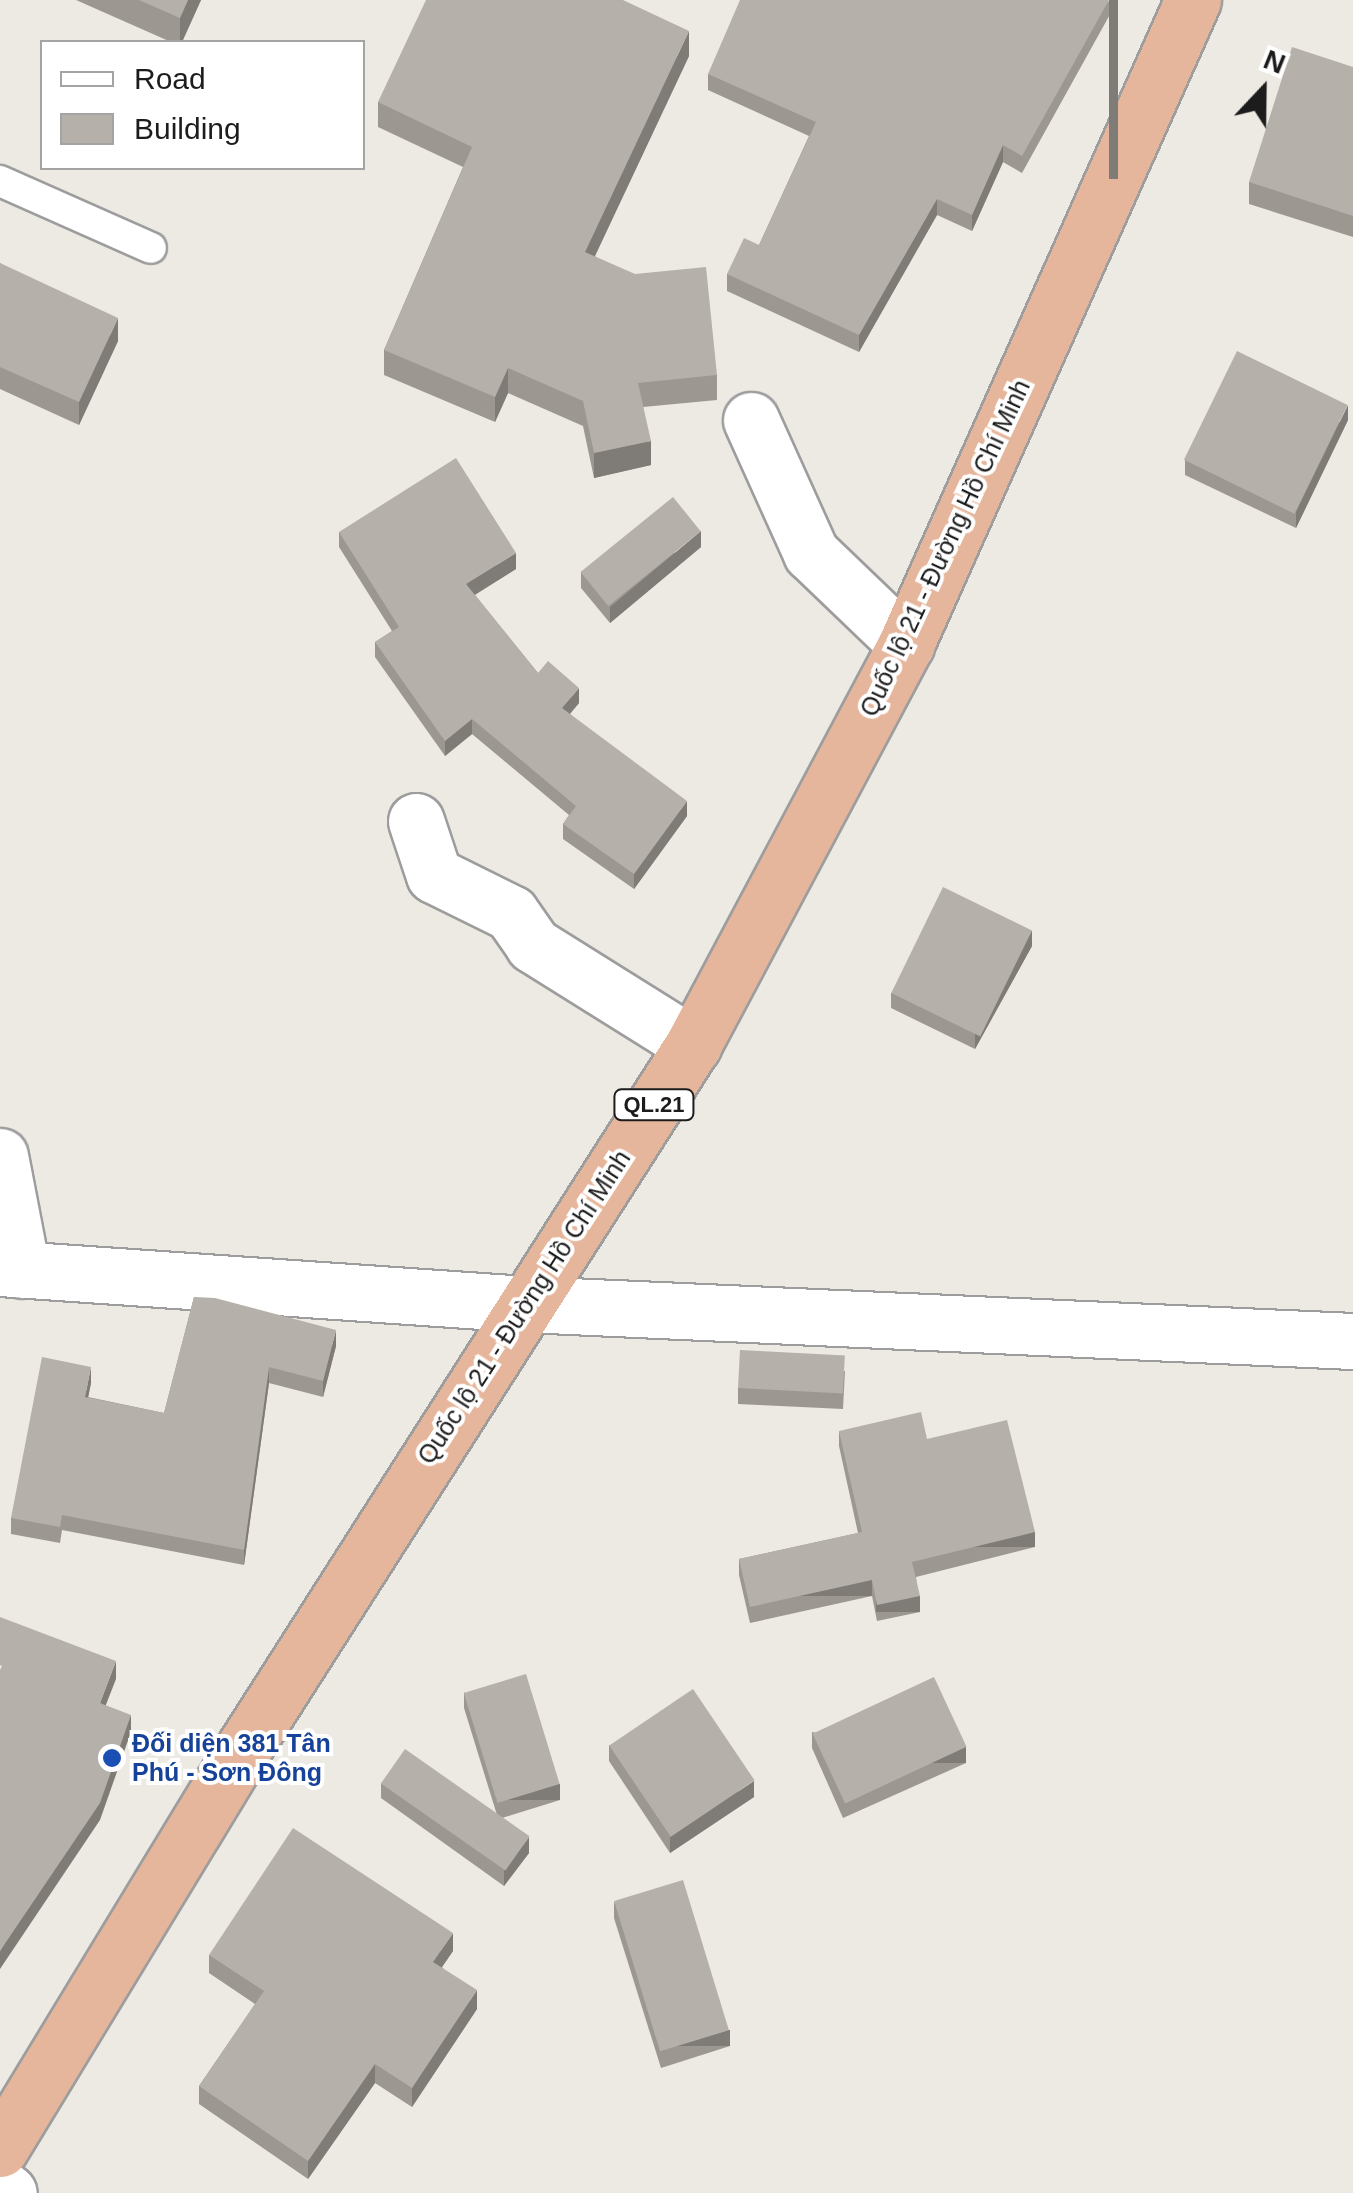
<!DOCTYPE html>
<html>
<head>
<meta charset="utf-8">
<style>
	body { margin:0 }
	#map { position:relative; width:1353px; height:2193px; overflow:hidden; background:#eceae3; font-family:Helvetica,sans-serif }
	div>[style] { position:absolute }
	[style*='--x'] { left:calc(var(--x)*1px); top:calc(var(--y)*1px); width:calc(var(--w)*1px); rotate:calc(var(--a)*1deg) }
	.roads { filter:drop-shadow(2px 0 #9d9d9d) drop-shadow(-2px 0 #9d9d9d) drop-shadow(0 2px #9d9d9d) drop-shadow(0 -2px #9d9d9d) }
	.service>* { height:30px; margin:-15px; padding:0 15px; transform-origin:15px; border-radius:15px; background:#fff }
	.minor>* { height:55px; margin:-27.5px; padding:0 27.5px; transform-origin:27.5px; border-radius:27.5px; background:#fff }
	.trunk>* { height:55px; margin:-27.5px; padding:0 27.5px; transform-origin:27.5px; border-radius:27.5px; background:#e6b69c }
	.wall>* { inset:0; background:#9c9791 }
	.shaded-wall>* { inset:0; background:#7f7b76; transform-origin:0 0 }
	.building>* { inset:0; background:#b5b0a9; transform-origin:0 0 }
	.dots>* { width:28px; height:28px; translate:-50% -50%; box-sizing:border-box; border:5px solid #fff; border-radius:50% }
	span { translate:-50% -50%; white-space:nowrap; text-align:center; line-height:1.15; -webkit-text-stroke:8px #fff; paint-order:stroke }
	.shield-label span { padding:2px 8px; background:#fff; border:2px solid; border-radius:8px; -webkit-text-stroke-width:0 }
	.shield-label { font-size:22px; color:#1c1c1c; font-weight:700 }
	.street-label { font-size:25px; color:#1c1c1c }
	.transit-label { font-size:25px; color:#164399; font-weight:700 }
	.left { translate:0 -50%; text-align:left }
	.legend { position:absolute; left:40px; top:40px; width:325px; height:130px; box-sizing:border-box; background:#fff; border:2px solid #a4a4a4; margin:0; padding:12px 18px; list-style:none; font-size:30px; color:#1c1c1c }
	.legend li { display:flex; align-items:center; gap:20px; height:50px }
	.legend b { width:50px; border:2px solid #a4a4a4 }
	.north { position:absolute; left:1213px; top:40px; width:100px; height:100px; -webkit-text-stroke:8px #fff; paint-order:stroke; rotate:22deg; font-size:28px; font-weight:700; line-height:40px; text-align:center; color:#1c1c1c }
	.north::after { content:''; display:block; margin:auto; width:35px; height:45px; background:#1c1c1c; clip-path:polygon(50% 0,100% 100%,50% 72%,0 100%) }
</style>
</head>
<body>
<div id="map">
	<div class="roads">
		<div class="service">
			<div style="--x:0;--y:181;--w:165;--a:23.9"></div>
		</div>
		<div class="minor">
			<div style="--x:751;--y:420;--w:146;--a:65.7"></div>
			<div style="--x:811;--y:553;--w:132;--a:43.8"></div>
			<div style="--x:416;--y:821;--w:57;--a:71.6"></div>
			<div style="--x:434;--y:875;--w:86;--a:26.3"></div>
			<div style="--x:511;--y:913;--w:39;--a:55"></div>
			<div style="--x:533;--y:945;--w:189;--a:32"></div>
			<div style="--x:0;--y:1156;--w:116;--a:79.1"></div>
			<div style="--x:0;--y:1268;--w:526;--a:3.92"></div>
			<div style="--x:525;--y:1304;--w:829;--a:2.56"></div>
			<div style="--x:0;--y:2186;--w:11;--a:38"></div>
		</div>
		<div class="trunk">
			<div style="--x:0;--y:2149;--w:459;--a:-58.7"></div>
			<div style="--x:238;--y:1757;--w:845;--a:-57.42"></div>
			<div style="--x:693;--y:1045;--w:454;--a:-62"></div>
			<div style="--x:906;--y:644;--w:705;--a:-65.98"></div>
		</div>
	</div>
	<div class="wall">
		<div style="clip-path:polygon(76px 0,201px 0,182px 42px,171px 42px)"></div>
		<div style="clip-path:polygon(1118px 0,1022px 173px,1003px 162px,972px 231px,937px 215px,859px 352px,727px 291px,727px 274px,759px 245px,809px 136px,708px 90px,708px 74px)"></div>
		<div style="clip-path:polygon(689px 56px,595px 256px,717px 375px,717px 400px,643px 407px,651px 465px,594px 478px,583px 426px,508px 393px,495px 422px,384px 375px,384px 350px,463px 167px,378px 127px,378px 102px)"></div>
		<div style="clip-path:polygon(1353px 67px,1353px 237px,1249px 204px,1249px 182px)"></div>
		<div style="clip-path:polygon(0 263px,118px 341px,79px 425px,0 389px)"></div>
		<div style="clip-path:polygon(1348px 420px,1296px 528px,1185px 475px,1185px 460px)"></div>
		<div style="clip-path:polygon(339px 532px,516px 569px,475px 595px,538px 673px,579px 703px,570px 714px,687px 816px,634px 889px,563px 839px,563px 824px,569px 815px,472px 734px,445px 756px,375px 657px,375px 642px,392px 631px,339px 547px)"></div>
		<div style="clip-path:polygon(701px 547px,610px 623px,581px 588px,581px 573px)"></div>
		<div style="clip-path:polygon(1032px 946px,975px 1049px,891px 1008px,891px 993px)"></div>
		<div style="clip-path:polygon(194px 1297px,336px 1346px,323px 1397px,269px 1383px,244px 1565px,62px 1530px,60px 1543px,11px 1534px,11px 1518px,91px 1383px,88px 1397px,164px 1413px)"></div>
		<div style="clip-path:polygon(845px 1371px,843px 1409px,738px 1404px,738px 1388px)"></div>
		<div style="clip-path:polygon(839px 1431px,927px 1439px,1035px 1547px,916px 1577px,920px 1612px,877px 1621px,872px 1596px,750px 1623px,739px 1575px,739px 1559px,858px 1533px,839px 1446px)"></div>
		<div style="clip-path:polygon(464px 1692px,560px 1800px,502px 1818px,529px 1853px,504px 1886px,381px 1798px,381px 1783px,497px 1815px,464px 1708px)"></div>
		<div style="clip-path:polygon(812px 1732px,966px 1763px,843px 1818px,812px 1748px)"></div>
		<div style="clip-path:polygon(609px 1745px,754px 1797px,670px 1853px,609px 1761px)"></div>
		<div style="clip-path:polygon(614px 1902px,730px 2046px,661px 2068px,614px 1918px)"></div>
		<div style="clip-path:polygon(453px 1951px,442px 1967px,477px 2009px,412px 2107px,375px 2083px,308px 2179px,199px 2104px,199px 2086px,255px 2004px,209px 1973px,209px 1955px)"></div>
	</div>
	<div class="shaded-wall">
		<div style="clip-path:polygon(188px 0,201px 0,182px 42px,180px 42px,180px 18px)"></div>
		<div style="left:1109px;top:0;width:9px;height:179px"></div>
		<div style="clip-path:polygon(689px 31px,689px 56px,585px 277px,585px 252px)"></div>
		<div style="clip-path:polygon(1003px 145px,1003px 162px,972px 231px,972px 215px)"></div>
		<div style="clip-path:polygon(937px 199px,937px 215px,859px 352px,859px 335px)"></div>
		<div style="clip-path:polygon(118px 318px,118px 341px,79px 425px,79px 402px)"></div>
		<div style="clip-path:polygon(508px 368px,508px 393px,495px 422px,495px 397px)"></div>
		<div style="clip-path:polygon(1348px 405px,1348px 420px,1296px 528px,1296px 512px)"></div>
		<div style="clip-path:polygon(651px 441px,651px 465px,594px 478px,594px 453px)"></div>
		<div style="clip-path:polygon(701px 531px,701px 547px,610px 623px,610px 607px)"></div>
		<div style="clip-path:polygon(516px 553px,516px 569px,466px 600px,466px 584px)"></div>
		<div style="clip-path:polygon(579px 688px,579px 703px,562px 723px,562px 708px)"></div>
		<div style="clip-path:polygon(472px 719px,472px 734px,445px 756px,445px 741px)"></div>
		<div style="clip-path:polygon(687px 801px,687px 816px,634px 889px,634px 874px)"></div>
		<div style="clip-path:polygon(1032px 930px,1032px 946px,975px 1049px,975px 1033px)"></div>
		<div style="clip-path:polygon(336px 1330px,336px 1346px,323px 1397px,323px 1381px)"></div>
		<div style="clip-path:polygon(91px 1367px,91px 1383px,85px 1413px,85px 1397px)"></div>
		<div style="clip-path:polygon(269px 1367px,269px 1383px,244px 1565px,244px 1550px)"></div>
		<div style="left:1035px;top:1532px;width:15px;height:127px;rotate:90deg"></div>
		<div style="left:872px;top:1580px;width:16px;height:125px;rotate:90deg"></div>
		<div style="left:920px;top:1596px;width:16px;height:44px;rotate:90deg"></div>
		<div style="clip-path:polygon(116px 1661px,116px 1679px,100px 1720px,100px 1703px)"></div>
		<div style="clip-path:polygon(131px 1715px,131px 1732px,100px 1820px,0 1969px,0 1951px)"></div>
		<div style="left:966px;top:1747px;width:16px;height:135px;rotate:90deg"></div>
		<div style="clip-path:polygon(754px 1781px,754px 1797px,670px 1853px,670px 1837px)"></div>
		<div style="left:560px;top:1784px;width:16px;height:64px;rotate:90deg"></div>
		<div style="clip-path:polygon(529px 1837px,529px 1853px,504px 1886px,504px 1871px)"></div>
		<div style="clip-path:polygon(453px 1933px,453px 1951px,433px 1980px,433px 1962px)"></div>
		<div style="clip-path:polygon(477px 1990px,477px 2009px,412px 2107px,412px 2088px)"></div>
		<div style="left:730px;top:2030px;width:16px;height:72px;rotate:90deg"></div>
		<div style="clip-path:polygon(375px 2064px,375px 2083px,308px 2179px,308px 2161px)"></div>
	</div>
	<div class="building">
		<div style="clip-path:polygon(139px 0,188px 0,180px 18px)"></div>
		<div style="clip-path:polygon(426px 0,623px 0,689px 31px,585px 252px,635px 274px,706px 267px,717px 375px,638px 383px,651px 441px,594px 453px,583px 401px,508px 368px,495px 397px,384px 350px,472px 147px,378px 102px)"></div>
		<div style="clip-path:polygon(740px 0,1109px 0,1022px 156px,1003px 145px,972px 215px,937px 199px,859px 335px,727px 274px,744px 238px,759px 245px,816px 122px,708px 74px)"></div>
		<div style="clip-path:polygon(1292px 47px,1353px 67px,1353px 216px,1249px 182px)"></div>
		<div style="clip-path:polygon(0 263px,118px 318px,79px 402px,0 367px)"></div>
		<div style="left:1237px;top:351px;width:123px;height:121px;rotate:26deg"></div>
		<div style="clip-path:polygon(456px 458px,516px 553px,466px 584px,538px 673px,548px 661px,579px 688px,562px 708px,687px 801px,634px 874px,563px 824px,576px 806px,472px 719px,445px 741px,375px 642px,399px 627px,339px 532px)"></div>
		<div style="left:673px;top:497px;width:44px;height:119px;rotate:51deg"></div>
		<div style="left:943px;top:887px;width:99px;height:118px;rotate:26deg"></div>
		<div style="clip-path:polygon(194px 1297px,215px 1298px,336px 1330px,323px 1381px,269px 1367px,244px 1550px,62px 1515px,60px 1527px,11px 1518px,42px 1357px,91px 1367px,85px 1397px,164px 1413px)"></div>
		<div style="left:740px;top:1350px;width:105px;height:38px;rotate:3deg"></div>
		<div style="clip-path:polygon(921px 1412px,927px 1439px,1007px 1420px,1035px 1532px,912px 1562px,920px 1596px,877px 1605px,872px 1580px,750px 1607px,739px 1559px,862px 1532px,839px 1431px)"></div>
		<div style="clip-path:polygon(0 1617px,116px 1661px,100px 1703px,131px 1715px,100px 1803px,0 1951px,0 1670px,2px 1666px,0 1665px)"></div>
		<div style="left:526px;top:1674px;width:115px;height:65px;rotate:73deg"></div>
		<div style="left:934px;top:1677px;width:77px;height:134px;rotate:65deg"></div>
		<div style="left:693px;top:1689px;width:110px;height:101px;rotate:56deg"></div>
		<div style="left:405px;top:1749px;width:152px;height:42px;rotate:35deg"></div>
		<div style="clip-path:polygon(293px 1828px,453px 1933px,433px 1962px,477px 1990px,412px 2088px,375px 2064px,308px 2161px,199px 2086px,264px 1991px,209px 1955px)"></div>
		<div style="left:683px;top:1880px;width:157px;height:72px;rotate:73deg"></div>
	</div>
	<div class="dots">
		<div style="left:112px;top:1758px;background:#1a4fb4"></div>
	</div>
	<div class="shield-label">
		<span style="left:654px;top:1105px">QL.21</span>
	</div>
	<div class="street-label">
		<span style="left:945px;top:548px;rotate:-65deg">Quốc lộ 21 - Đường Hồ Chí Minh</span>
		<span style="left:524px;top:1307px;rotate:-57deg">Quốc lộ 21 - Đường Hồ Chí Minh</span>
	</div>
	<div class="transit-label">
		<span class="left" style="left:132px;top:1758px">Đối diện 381 Tân<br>Phú - Sơn Đông</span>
	</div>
	<ul class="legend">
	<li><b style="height:12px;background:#fff"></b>Road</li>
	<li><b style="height:28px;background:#b5b0a9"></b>Building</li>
	</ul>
	<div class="north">N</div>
</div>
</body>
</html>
